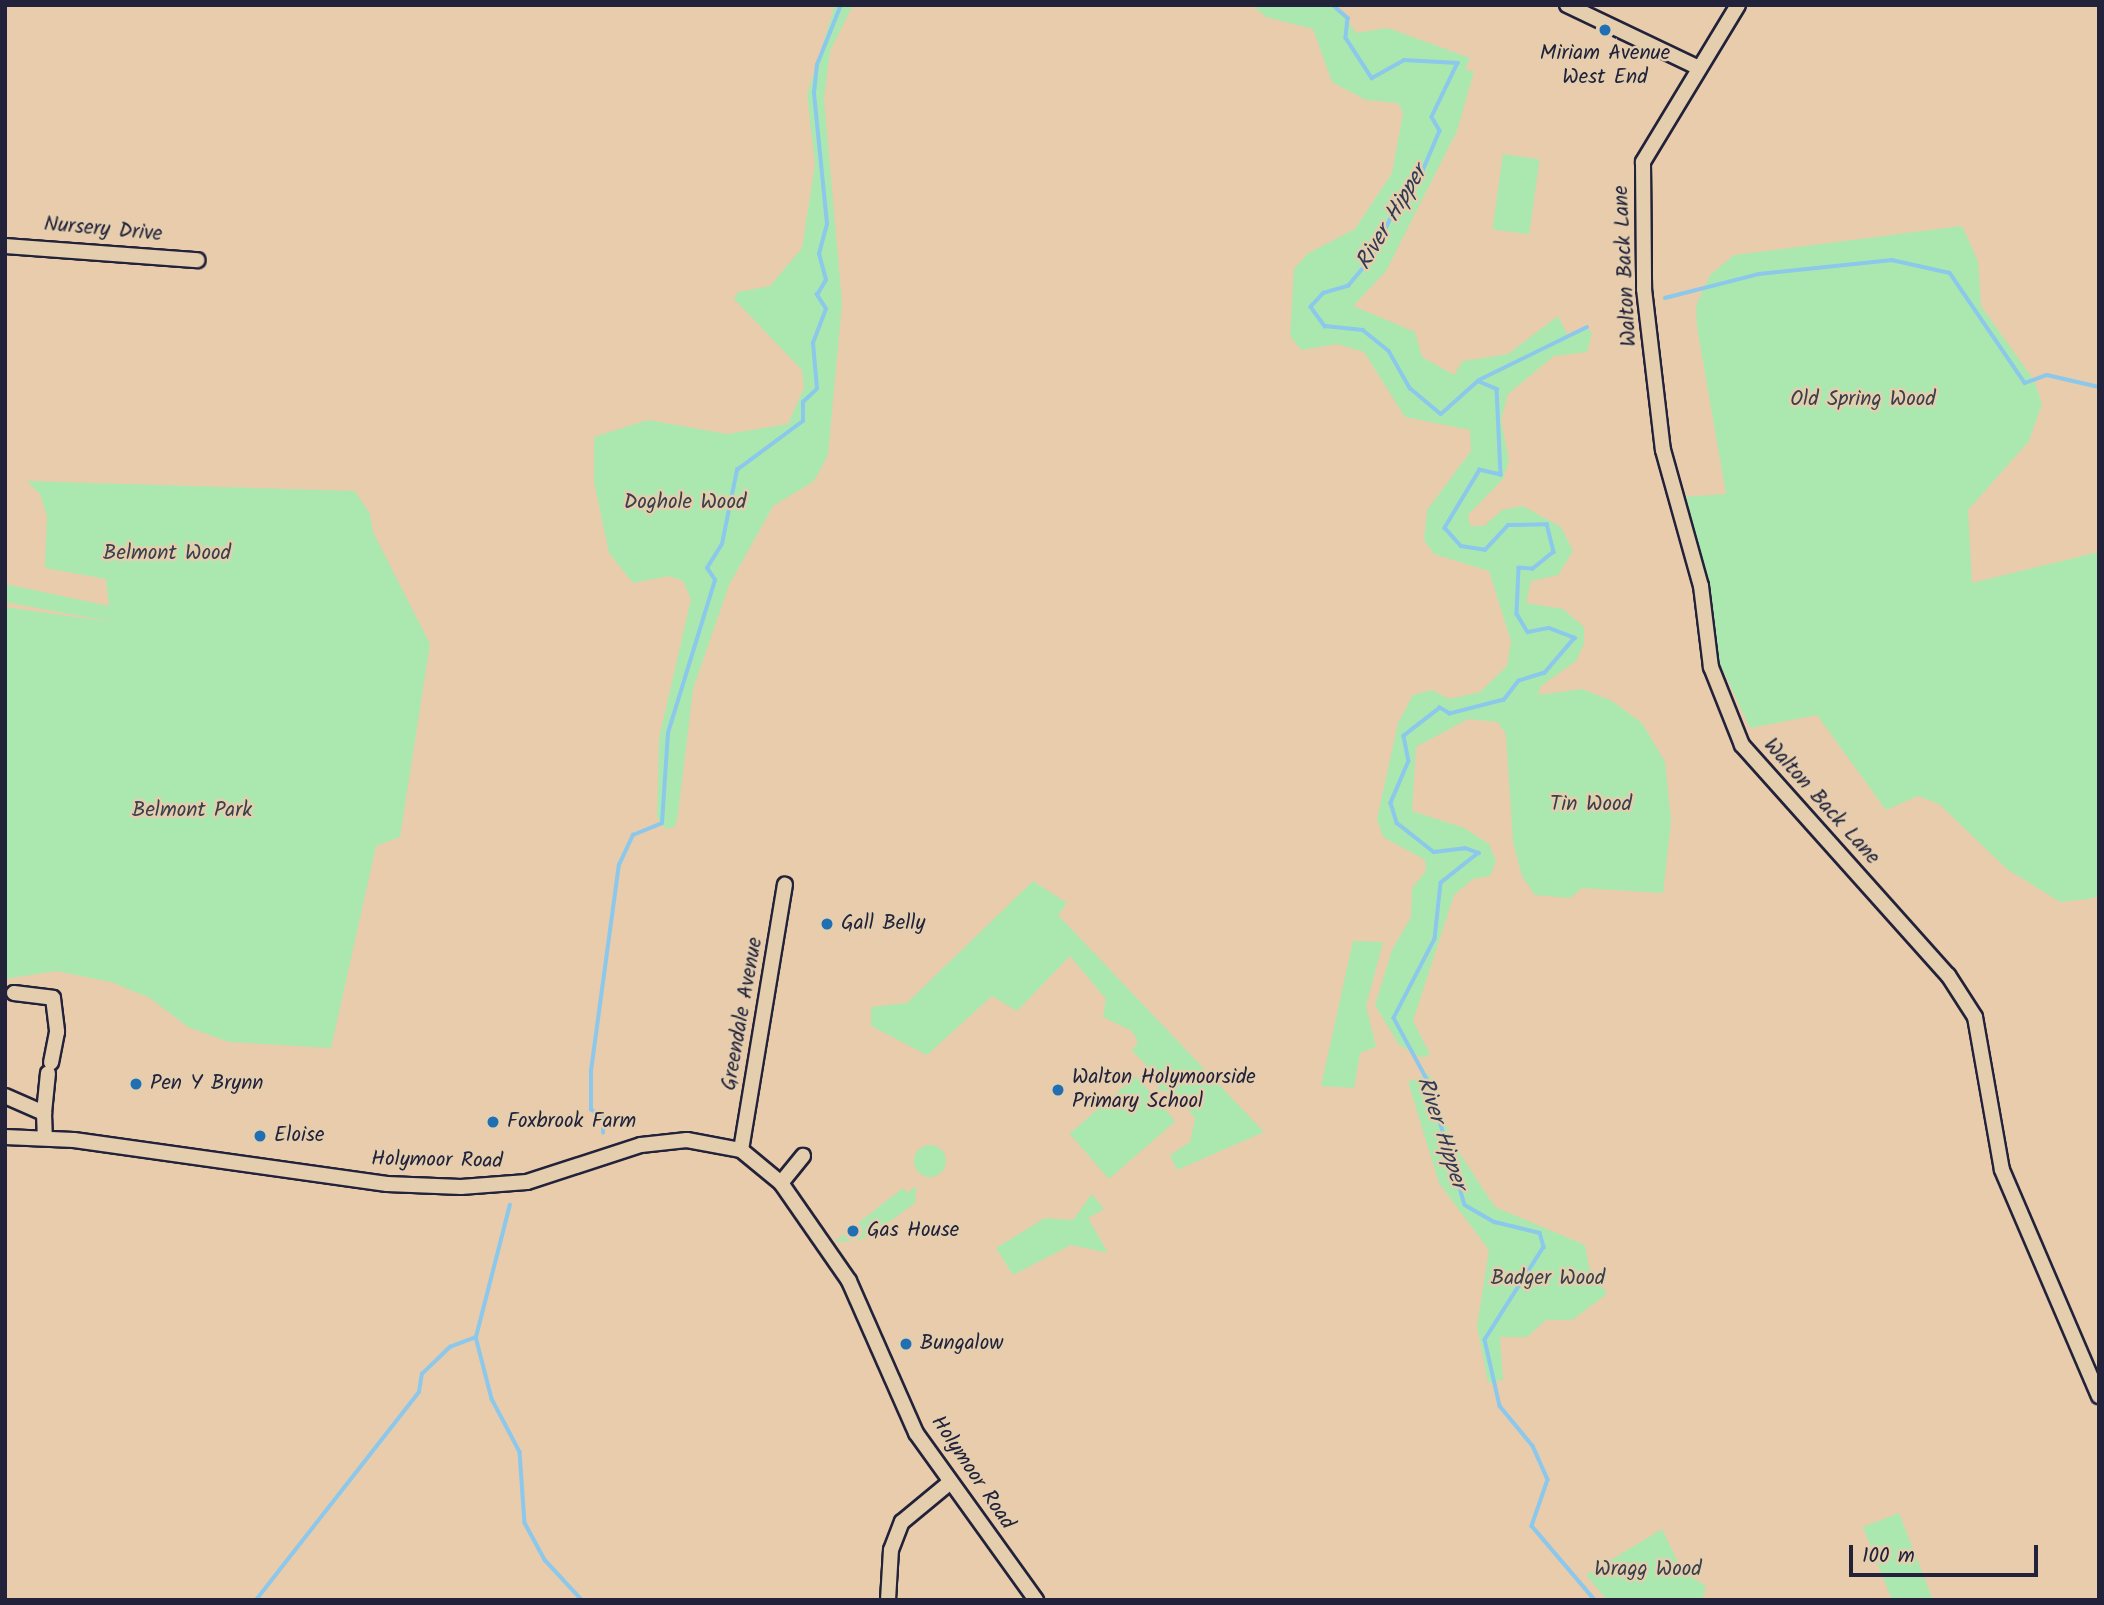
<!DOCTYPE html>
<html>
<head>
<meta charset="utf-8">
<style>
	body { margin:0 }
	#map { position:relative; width:2104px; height:1605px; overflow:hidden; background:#e8ccac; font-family:Kalam,sans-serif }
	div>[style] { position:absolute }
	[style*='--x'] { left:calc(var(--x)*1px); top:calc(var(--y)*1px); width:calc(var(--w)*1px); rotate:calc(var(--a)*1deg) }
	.green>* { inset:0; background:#abe8af; transform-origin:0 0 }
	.round { border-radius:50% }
	.stream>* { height:3.5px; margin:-1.75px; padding:0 1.75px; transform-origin:1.75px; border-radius:1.75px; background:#8bc8eb }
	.roads { filter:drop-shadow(2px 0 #22223b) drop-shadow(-2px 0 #22223b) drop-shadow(0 2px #22223b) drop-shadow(0 -2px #22223b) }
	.minor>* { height:14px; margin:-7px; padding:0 7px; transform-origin:7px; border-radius:7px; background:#e5ceae }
	.dots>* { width:19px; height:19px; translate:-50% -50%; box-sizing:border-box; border:4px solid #e5ceae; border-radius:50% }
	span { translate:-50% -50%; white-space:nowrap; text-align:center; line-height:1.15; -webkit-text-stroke:5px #e5ceae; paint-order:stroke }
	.poi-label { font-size:21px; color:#22223b }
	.left { translate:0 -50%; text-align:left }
	.street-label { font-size:21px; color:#22223b }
	.park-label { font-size:21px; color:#37404c }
	.water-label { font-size:23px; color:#323b55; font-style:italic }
	.frame { position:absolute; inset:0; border:7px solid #22223b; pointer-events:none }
	.scale { position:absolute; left:1849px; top:1545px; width:189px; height:32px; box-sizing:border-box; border:4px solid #22223b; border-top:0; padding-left:9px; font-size:21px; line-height:24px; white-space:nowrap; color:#22223b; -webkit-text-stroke:5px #e5ceae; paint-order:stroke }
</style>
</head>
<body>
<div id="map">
	<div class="green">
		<div style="clip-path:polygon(835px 5px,853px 5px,830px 51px,824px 99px,842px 303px,828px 455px,814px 481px,773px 506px,729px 585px,693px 689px,678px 814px,675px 827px,666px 829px,657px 817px,659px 738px,691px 599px,683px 581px,669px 576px,633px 583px,609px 553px,594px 482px,594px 437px,648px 420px,727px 434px,788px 424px,804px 388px,802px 370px,734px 299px,738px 292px,770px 286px,802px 248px,815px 164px,807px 95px)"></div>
		<div style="clip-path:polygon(1252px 5px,1337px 5px,1356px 33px,1388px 28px,1470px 58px,1465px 70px,1474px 71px,1457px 131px,1386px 271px,1353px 306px,1415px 332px,1422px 357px,1454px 375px,1463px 361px,1508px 354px,1558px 316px,1568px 336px,1585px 327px,1592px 333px,1587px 352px,1554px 356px,1508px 394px,1501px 420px,1509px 461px,1503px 479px,1468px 515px,1470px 526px,1484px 526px,1502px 510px,1523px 506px,1561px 527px,1573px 551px,1558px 575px,1531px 581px,1526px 603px,1563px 609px,1584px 627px,1584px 644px,1576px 661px,1541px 686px,1538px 695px,1582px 689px,1612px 701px,1642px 723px,1665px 762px,1671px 821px,1663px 893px,1582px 888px,1570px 898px,1535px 895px,1522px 876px,1513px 842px,1506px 735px,1498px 722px,1468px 719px,1416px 747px,1412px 811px,1464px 828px,1489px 844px,1496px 861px,1490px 876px,1473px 879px,1454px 895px,1413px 1021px,1430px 1054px,1423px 1058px,1399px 1045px,1375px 1005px,1392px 950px,1411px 917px,1412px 888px,1426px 871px,1425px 860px,1383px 837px,1377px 819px,1398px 723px,1413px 695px,1432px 690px,1449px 699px,1480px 692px,1507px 666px,1511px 641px,1489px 571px,1434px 554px,1424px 540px,1427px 510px,1471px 451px,1470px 430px,1405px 417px,1364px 352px,1338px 344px,1301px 350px,1290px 336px,1294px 269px,1307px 254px,1355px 229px,1392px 173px,1403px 113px,1398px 103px,1366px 100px,1332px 82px,1313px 29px,1266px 17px)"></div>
		<div style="left:1503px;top:154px;width:37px;height:76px;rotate:8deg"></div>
		<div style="clip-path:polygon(1962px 226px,1978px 261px,1981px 306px,2034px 380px,2042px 404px,2029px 441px,1968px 510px,1972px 583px,2099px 552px,2099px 896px,2089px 899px,2060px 902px,2007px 869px,1939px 804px,1918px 796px,1886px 810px,1817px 715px,1750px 728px,1720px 664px,1682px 497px,1726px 494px,1697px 327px,1696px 306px,1710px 275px,1734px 255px)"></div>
		<div style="clip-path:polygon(27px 481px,355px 491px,370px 514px,373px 532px,430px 644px,400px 837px,376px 846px,331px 1048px,229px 1042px,188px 1027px,150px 998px,111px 982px,56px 971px,5px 979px,5px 607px,118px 623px,5px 602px,5px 584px,109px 606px,106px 579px,45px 568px,47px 516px,40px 494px)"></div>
		<div style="clip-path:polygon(1033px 881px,1067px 903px,1058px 915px,1264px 1132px,1177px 1170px,1170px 1155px,1190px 1142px,1195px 1118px,1174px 1093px,1156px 1089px,1163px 1081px,1132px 1051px,1138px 1042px,1132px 1031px,1103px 1017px,1106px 999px,1070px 956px,1017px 1011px,992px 996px,927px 1055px,871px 1026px,871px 1007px,907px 1003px)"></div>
		<div style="clip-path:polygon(1353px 941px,1383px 942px,1366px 1006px,1376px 1047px,1360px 1053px,1354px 1088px,1321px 1086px)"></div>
		<div style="clip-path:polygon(1429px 1074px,1452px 1142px,1495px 1207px,1585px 1245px,1589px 1267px,1607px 1294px,1572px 1320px,1546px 1320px,1527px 1337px,1500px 1337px,1503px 1380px,1488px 1383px,1477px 1326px,1489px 1250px,1439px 1183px,1408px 1082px)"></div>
		<div style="left:1136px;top:1076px;width:60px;height:88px;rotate:49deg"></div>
		<div class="round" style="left:914px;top:1145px;width:32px;height:32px"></div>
		<div style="clip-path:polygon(916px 1186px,915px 1203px,896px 1217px,860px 1240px,834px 1242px,903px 1188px,907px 1193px)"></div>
		<div style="clip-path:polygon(1092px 1194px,1104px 1209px,1088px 1218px,1108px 1253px,1071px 1245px,1013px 1275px,996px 1248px,1045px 1218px,1073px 1220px)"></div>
		<div style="clip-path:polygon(1899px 1513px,1933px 1600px,1892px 1600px,1863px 1527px)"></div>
		<div style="clip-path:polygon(1662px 1529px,1682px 1571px,1706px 1586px,1702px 1600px,1607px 1600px,1586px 1575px)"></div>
	</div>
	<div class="stream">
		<div style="--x:1333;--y:5;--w:20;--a:41"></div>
		<div style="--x:1348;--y:18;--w:20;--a:96"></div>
		<div style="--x:1346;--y:38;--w:48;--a:57"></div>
		<div style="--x:1372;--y:78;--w:37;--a:-29"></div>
		<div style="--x:1404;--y:60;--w:54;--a:3.2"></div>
		<div style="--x:1458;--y:63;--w:60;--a:115.7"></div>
		<div style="--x:1432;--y:117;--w:16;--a:60"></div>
		<div style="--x:1440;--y:131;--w:43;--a:113"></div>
		<div style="--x:1423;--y:171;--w:38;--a:129"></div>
		<div style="--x:1399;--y:201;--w:62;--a:114.9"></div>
		<div style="--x:1373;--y:257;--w:38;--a:130"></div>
		<div style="--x:1349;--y:286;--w:26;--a:164"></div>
		<div style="--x:1324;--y:293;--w:19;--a:133"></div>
		<div style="--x:1311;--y:307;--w:24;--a:54"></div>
		<div style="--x:1325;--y:326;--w:38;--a:6"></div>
		<div style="--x:1363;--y:330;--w:33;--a:39"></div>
		<div style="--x:1389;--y:351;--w:43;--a:60.4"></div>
		<div style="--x:1410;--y:388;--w:40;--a:40"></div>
		<div style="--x:1441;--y:414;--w:50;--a:-41.7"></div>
		<div style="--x:1478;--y:381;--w:21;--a:23"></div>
		<div style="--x:1497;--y:389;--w:86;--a:87.3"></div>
		<div style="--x:1501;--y:475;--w:22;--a:-167"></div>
		<div style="--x:1480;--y:470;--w:68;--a:121.1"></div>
		<div style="--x:1445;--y:528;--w:24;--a:48"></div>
		<div style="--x:1461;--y:546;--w:24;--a:9"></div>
		<div style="--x:1485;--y:550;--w:34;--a:-47"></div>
		<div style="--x:1508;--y:525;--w:39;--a:-1"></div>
		<div style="--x:1547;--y:524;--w:29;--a:76"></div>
		<div style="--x:1554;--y:552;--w:27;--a:141"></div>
		<div style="--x:1533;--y:569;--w:14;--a:-176"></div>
		<div style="--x:1519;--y:568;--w:46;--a:92.5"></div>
		<div style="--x:1517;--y:614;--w:21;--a:59"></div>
		<div style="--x:1528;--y:632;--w:21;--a:-11"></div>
		<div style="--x:1549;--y:628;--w:28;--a:21"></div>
		<div style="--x:1575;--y:638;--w:46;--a:130.6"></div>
		<div style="--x:1545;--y:673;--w:27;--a:163"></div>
		<div style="--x:1519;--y:681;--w:24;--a:128"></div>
		<div style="--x:1504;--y:700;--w:56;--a:165.5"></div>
		<div style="--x:1450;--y:714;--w:12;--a:-149"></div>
		<div style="--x:1440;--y:708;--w:46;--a:142.1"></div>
		<div style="--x:1404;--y:736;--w:25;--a:79"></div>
		<div style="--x:1409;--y:761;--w:46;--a:113.2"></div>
		<div style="--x:1391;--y:803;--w:21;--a:73"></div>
		<div style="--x:1397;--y:823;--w:47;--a:38.1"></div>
		<div style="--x:1434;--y:852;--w:31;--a:-7"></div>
		<div style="--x:1465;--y:848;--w:15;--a:20"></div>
		<div style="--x:1479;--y:853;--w:48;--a:141.7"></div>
		<div style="--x:1441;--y:883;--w:56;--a:96.1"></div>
		<div style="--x:1435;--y:939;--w:89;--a:117.4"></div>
		<div style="--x:1394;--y:1018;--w:72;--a:61.6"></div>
		<div style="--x:1428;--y:1081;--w:129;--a:73.4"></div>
		<div style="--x:1465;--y:1205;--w:34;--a:30"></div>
		<div style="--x:1495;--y:1222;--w:46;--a:13.7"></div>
		<div style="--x:1540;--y:1233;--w:15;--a:74"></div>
		<div style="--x:1544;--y:1247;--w:110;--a:122.4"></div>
		<div style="--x:1485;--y:1340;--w:68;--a:77.2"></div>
		<div style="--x:1500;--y:1406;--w:52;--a:50.5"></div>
		<div style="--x:1533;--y:1446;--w:37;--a:66"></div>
		<div style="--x:1548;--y:1480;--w:49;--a:109.2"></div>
		<div style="--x:1532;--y:1526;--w:97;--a:49.6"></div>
		<div style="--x:1665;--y:298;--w:97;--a:-14.3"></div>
		<div style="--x:1759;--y:274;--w:134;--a:-6"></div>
		<div style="--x:1892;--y:260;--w:59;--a:12.6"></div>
		<div style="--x:1950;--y:273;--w:133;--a:55.7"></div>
		<div style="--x:2025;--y:383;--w:23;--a:-20"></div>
		<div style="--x:2047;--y:375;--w:53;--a:13"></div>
		<div style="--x:1479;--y:380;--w:120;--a:-26.1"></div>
		<div style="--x:603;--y:1133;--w:15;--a:-90"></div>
		<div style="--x:603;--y:1118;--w:14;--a:-146"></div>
		<div style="--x:591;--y:1110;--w:39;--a:-90"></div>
		<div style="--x:591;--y:1071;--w:208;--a:-82.3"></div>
		<div style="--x:619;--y:865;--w:33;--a:-65"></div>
		<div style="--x:633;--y:835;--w:31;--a:-22"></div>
		<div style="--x:662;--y:823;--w:90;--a:-86.2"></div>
		<div style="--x:668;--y:733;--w:160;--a:-72.9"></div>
		<div style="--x:715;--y:580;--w:14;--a:-124"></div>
		<div style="--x:707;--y:568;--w:28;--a:-58"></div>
		<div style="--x:722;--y:544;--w:76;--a:-78.5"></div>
		<div style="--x:737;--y:470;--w:82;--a:-36.6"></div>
		<div style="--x:803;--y:421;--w:19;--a:-90"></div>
		<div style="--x:803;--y:402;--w:19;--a:-43"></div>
		<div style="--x:817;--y:389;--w:46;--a:-95"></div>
		<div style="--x:813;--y:343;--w:36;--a:-69"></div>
		<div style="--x:826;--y:309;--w:17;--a:-123"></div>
		<div style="--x:817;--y:295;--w:17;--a:-59"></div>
		<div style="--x:826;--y:280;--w:27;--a:-105"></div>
		<div style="--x:819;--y:254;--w:31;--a:-75"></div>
		<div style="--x:827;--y:224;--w:132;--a:-95.7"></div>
		<div style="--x:814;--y:93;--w:28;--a:-84"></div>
		<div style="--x:817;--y:65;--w:65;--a:-68.2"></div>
		<div style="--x:476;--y:1337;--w:64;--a:75.5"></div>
		<div style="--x:492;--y:1399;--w:60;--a:62.2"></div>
		<div style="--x:520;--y:1452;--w:71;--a:86"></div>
		<div style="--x:525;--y:1523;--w:42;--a:61.6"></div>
		<div style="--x:545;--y:1560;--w:54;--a:47.2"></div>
		<div style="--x:256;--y:1600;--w:264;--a:-51.9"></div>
		<div style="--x:419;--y:1392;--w:18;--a:-81"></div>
		<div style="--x:422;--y:1374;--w:39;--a:-44"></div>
		<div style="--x:450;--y:1347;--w:28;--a:-21"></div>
		<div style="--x:476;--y:1337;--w:136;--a:-75.6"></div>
		<div style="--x:1709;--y:1600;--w:7;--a:0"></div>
	</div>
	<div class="roads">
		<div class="minor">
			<div style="--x:1567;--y:5;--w:144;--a:25.5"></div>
			<div style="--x:1738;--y:5;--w:184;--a:121.2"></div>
			<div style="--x:1643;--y:162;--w:127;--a:89.5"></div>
			<div style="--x:1644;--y:289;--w:162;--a:83.3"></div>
			<div style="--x:1663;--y:450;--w:141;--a:74.4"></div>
			<div style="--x:1701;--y:586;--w:82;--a:83"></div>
			<div style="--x:1711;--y:667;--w:84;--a:68.3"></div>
			<div style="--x:1742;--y:745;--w:309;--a:48.2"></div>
			<div style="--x:1948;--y:975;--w:50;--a:57.3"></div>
			<div style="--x:1975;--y:1017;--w:155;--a:80"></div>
			<div style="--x:2002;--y:1170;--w:246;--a:66.8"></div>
			<div style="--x:5;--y:246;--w:193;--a:4.2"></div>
			<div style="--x:14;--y:993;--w:39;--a:7"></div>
			<div style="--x:53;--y:998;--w:34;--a:83"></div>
			<div style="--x:57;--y:1032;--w:31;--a:101"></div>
			<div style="--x:5;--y:1096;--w:43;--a:23.6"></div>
			<div style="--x:44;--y:1113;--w:24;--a:88"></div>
			<div style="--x:44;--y:1113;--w:40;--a:-84.3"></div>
			<div style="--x:5;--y:1137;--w:69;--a:2.5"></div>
			<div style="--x:74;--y:1140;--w:316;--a:8"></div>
			<div style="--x:387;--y:1184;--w:74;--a:2.3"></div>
			<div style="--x:461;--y:1187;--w:66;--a:-4.3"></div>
			<div style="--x:527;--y:1182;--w:120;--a:-18"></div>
			<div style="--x:641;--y:1145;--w:46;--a:-6.2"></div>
			<div style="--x:687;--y:1140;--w:55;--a:10.5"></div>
			<div style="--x:741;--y:1150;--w:52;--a:39.5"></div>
			<div style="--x:781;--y:1183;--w:119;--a:55.2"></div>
			<div style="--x:849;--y:1281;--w:166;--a:66.2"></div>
			<div style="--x:916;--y:1433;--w:206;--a:54.3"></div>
			<div style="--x:741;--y:1150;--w:269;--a:-80.6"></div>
			<div style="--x:781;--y:1183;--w:35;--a:-51"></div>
			<div style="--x:888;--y:1600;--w:50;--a:-86.6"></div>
			<div style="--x:891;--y:1550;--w:30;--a:-69"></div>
			<div style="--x:902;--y:1522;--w:60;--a:-39.6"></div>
		</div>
	</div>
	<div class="dots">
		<div style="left:1605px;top:30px;background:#1f6fb2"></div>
		<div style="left:827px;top:924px;background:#1f6fb2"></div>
		<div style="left:136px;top:1084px;background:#1f6fb2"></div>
		<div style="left:1058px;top:1090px;background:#1f6fb2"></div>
		<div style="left:493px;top:1122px;background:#1f6fb2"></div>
		<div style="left:260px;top:1136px;background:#1f6fb2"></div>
		<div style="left:853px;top:1231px;background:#1f6fb2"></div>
		<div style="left:906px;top:1344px;background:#1f6fb2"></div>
	</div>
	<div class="poi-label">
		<span style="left:1605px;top:66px">Miriam Avenue<br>West End</span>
		<span class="left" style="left:841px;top:924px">Gall Belly</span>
		<span class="left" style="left:1072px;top:1090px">Walton Holymoorside<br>Primary School</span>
		<span class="left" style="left:150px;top:1084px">Pen Y Brynn</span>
		<span class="left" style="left:507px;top:1122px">Foxbrook Farm</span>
		<span class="left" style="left:274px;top:1136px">Eloise</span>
		<span class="left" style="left:867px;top:1231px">Gas House</span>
		<span class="left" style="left:920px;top:1344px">Bungalow</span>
	</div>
	<div class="street-label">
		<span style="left:103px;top:230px;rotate:5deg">Nursery Drive</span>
		<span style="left:1626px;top:266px;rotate:-93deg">Walton Back Lane</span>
		<span style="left:1821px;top:802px;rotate:48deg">Walton Back Lane</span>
		<span style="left:743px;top:1014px;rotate:-80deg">Greendale Avenue</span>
		<span style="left:437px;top:1161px;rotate:1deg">Holymoor Road</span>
		<span style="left:972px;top:1473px;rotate:56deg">Holymoor Road</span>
	</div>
	<div class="park-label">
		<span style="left:1863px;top:400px">Old Spring Wood</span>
		<span style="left:685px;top:503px">Doghole Wood</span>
		<span style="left:167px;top:554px">Belmont Wood</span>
		<span style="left:1591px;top:805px">Tin Wood</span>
		<span style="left:192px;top:811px">Belmont Park</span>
		<span style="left:1548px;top:1279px">Badger Wood</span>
		<span style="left:1648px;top:1570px">Wragg Wood</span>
	</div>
	<div class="water-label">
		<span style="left:1392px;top:218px;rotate:-59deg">River Hipper</span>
		<span style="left:1441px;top:1133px;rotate:72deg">River Hipper</span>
	</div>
	<div class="frame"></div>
	<div class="scale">100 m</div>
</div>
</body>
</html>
